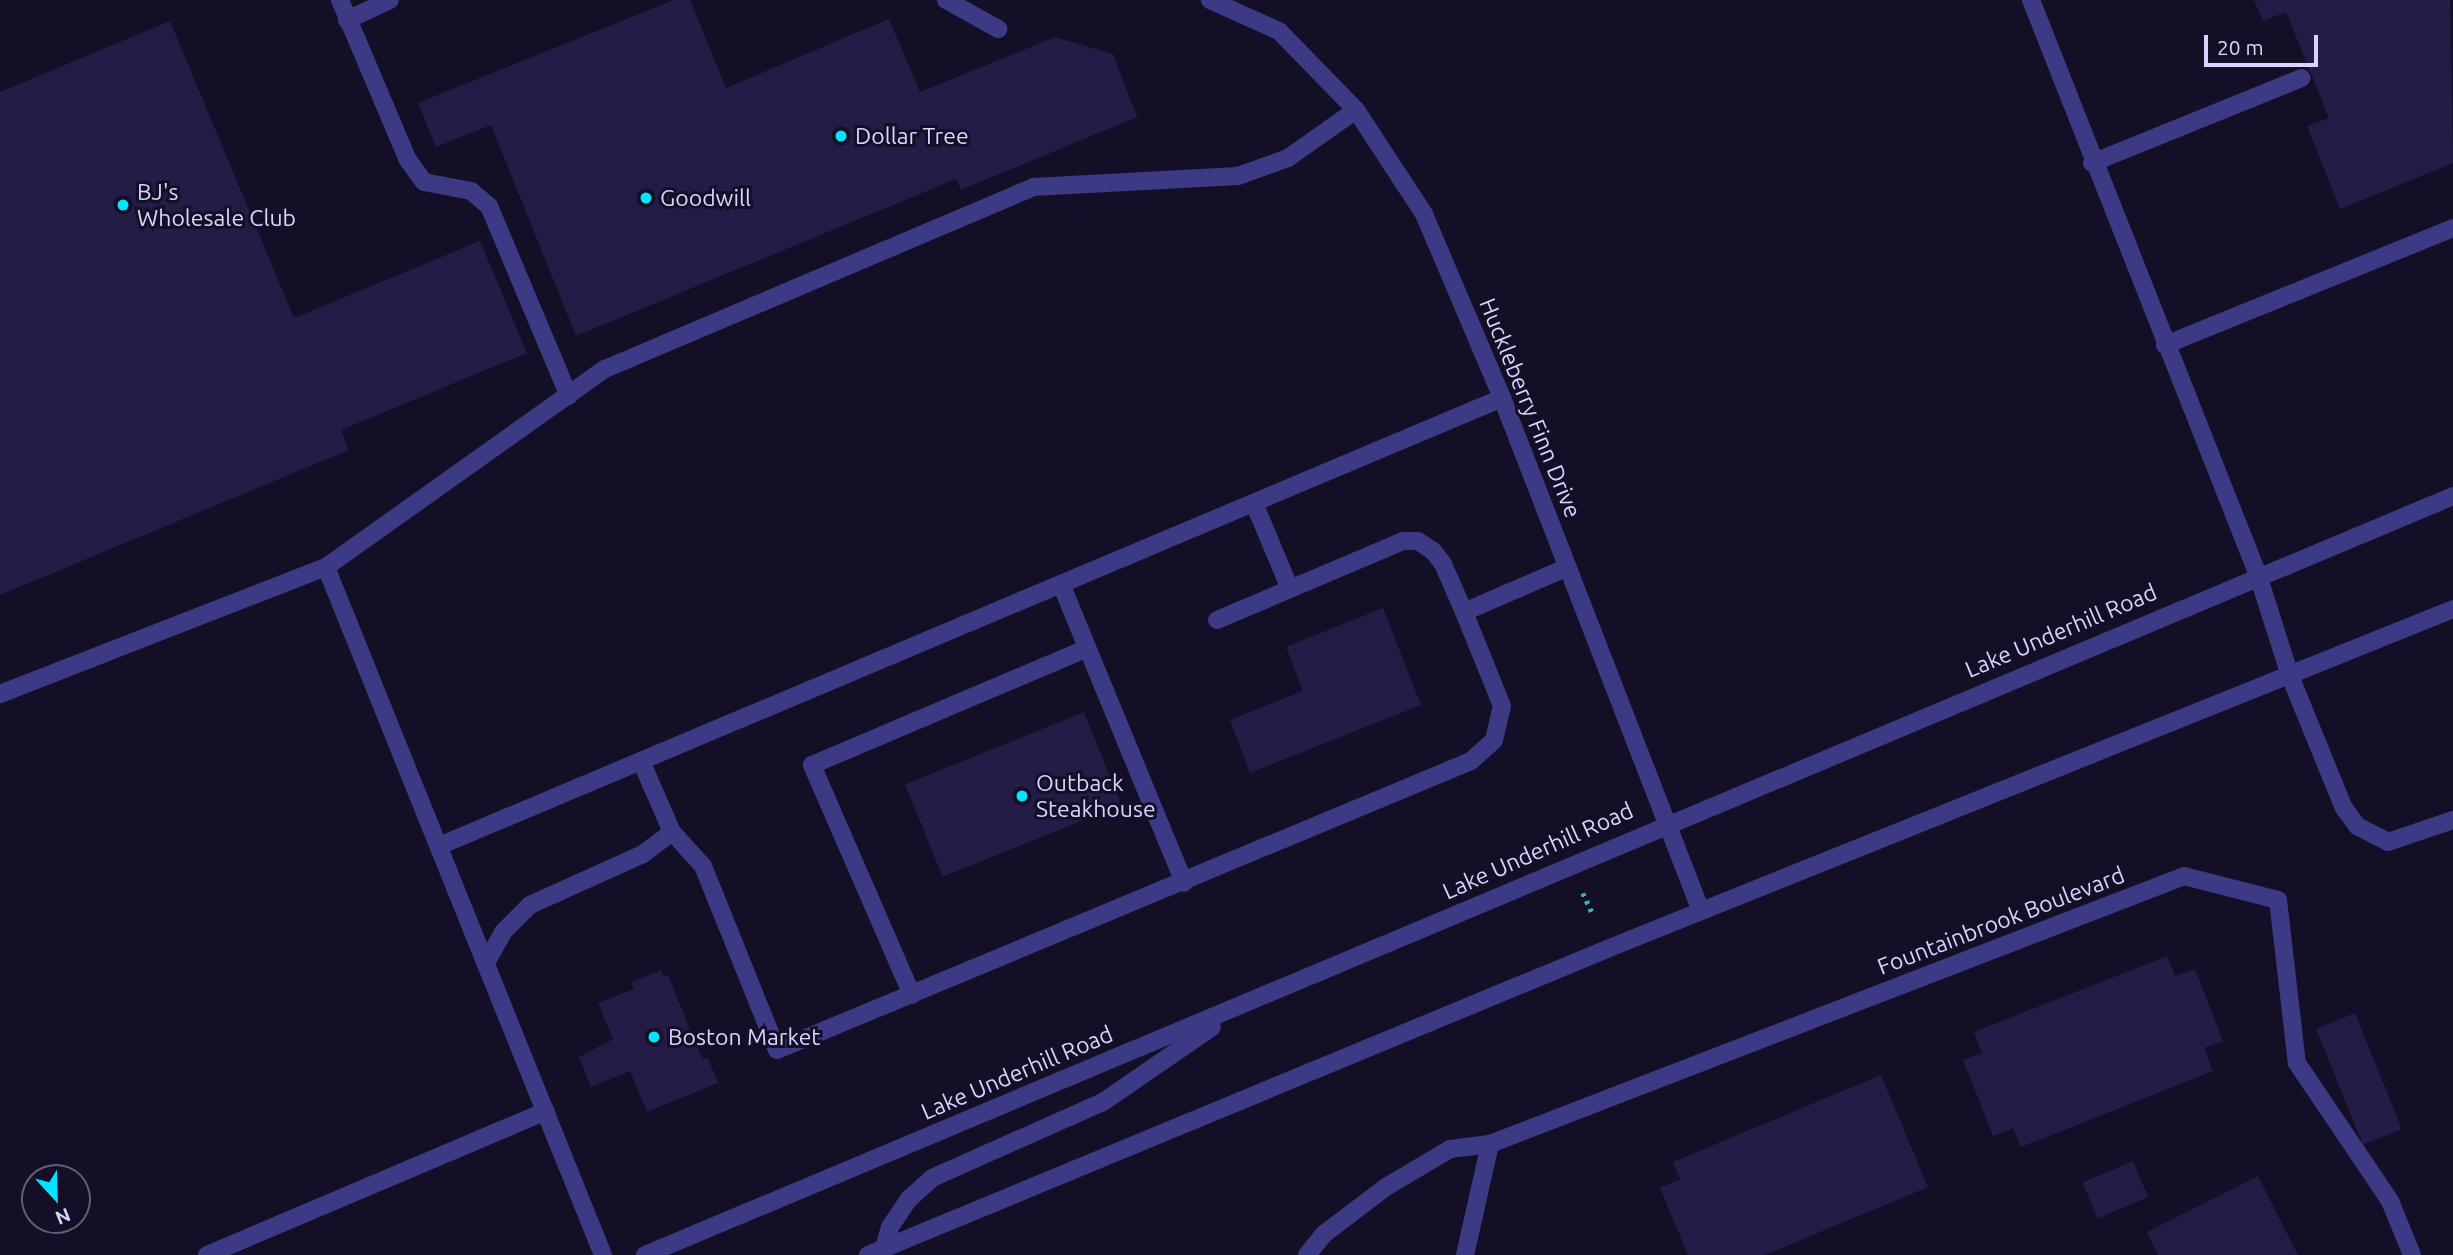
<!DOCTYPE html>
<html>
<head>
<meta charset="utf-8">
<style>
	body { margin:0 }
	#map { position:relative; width:2453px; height:1255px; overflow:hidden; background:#130f26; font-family:Ubuntu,sans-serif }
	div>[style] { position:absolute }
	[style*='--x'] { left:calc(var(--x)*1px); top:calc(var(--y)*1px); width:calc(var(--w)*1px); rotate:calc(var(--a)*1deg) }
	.building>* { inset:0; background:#241b47; transform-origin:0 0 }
	.path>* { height:4.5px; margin-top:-2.25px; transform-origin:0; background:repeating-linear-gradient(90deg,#2fb8b0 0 3.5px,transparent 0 8.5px) }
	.service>* { height:18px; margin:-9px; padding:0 9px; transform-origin:9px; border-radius:9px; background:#3d3a85 }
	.minor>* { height:18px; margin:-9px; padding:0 9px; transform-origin:9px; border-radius:9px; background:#3d3a85 }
	.tertiary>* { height:18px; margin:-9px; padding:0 9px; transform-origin:9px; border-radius:9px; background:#3d3a85 }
	.dots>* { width:19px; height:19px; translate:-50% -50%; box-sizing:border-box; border:4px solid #130f26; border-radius:50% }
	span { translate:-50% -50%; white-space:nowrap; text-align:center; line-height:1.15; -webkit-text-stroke:6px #130f26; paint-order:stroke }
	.poi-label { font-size:23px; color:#d9d4ff }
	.left { translate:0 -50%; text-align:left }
	.street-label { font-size:23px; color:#d9d4ff }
	.north { position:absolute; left:21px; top:1164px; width:70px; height:70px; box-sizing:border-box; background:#130f26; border:2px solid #625e7d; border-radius:50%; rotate:158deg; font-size:19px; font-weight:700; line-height:28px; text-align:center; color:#d9d4ff }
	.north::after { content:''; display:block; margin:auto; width:24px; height:32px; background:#00e5ff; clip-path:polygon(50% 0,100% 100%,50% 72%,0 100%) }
	.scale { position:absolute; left:2204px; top:35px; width:114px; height:32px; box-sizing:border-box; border:4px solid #d9d4ff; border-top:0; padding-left:9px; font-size:21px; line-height:24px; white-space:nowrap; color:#d9d4ff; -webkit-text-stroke:5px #130f26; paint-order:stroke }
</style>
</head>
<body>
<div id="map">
	<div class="building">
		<div style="clip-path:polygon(674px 0,690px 0,726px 88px,889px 19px,920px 92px,1055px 37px,1113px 54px,1137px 117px,961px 190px,956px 179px,576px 336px,491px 125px,436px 147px,418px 103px)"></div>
		<div style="clip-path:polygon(2254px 0,2450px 0,2453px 163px,2340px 209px,2307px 126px,2329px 118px,2286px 12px,2263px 21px)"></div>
		<div style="clip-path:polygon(170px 21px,294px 318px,480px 241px,527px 353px,341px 430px,349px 450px,0 595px,0 92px)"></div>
		<div style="clip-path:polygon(1383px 608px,1421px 705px,1250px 773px,1230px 720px,1303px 691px,1286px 647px)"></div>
		<div style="left:1084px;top:712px;width:100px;height:193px;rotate:68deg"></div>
		<div style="clip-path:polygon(2167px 956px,2175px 976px,2195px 969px,2223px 1041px,2204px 1048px,2213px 1071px,2021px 1147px,2013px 1128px,1993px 1136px,1963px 1060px,1982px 1053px,1974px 1032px)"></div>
		<div style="clip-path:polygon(661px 970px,664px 977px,668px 975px,702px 1059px,708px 1058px,718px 1083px,647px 1112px,630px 1071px,591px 1087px,579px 1057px,613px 1039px,598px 1003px,634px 989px,632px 982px)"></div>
		<div style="left:2355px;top:1013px;width:125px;height:42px;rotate:68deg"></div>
		<div style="clip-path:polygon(1881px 1075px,1928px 1187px,1765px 1255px,1688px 1255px,1660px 1188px,1680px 1179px,1673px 1162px)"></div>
		<div style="left:2133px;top:1161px;width:39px;height:55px;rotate:67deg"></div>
		<div style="clip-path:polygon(2258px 1176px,2298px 1255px,2158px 1255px,2147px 1232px)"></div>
	</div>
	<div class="path">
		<div style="--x:1583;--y:893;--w:21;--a:65"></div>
	</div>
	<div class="service">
		<div style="--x:340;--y:0;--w:174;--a:67"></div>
		<div style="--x:408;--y:160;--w:27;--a:54"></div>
		<div style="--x:424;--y:182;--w:48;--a:10.8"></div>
		<div style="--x:471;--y:191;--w:23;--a:40"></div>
		<div style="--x:489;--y:206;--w:206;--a:67.2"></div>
		<div style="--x:946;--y:0;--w:60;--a:29.1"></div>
		<div style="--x:2031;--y:0;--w:618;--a:68.46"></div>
		<div style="--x:347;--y:20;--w:47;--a:-24.9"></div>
		<div style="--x:2092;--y:163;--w:226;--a:-22.1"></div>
		<div style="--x:2165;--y:345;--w:311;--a:-22.1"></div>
		<div style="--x:1254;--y:503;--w:93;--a:67.3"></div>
		<div style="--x:326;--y:567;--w:742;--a:68.07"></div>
		<div style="--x:1061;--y:584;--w:323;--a:67.6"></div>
		<div style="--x:1217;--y:620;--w:202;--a:-23"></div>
		<div style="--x:1403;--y:541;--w:15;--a:0"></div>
		<div style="--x:1418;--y:541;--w:18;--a:34"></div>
		<div style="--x:1433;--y:551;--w:16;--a:52"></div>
		<div style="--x:1443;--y:564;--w:52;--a:66.4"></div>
		<div style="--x:2290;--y:676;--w:143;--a:67.8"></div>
		<div style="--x:2344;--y:808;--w:22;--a:54"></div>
		<div style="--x:2357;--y:826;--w:35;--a:27"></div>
		<div style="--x:2388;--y:842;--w:69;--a:-18.7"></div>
		<div style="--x:0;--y:694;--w:350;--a:-21.3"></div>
		<div style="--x:326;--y:567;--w:342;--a:-35.4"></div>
		<div style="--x:605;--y:369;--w:465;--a:-23"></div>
		<div style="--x:1033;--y:187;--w:205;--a:-3.1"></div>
		<div style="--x:1238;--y:176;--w:53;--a:-19.8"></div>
		<div style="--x:1288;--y:158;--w:83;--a:-35.2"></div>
		<div style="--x:641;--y:761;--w:77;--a:66.4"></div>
		<div style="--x:672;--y:832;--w:46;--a:47.6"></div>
		<div style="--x:703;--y:866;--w:198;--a:68.1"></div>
		<div style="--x:777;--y:1050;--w:752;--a:-22.61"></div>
		<div style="--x:1471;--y:761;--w:31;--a:-42"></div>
		<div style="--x:1494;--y:740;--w:35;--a:-77"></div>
		<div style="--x:1502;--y:706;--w:101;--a:-112"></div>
		<div style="--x:1464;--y:612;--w:113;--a:-23.4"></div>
		<div style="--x:439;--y:846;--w:1154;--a:-22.85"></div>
		<div style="--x:486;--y:963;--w:35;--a:-61"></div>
		<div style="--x:503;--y:932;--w:38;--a:-45"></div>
		<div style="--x:530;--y:905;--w:124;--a:-24.3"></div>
		<div style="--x:643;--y:854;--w:36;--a:-37"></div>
		<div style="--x:912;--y:995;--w:251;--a:-113.5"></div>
		<div style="--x:812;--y:765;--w:299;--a:-23"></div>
		<div style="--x:207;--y:1255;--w:368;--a:-23"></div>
		<div style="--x:1307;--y:1255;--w:27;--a:-51"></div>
		<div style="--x:1324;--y:1234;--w:78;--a:-37.2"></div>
		<div style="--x:1386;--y:1187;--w:74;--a:-30.7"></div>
		<div style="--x:1450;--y:1149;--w:40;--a:-7.1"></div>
		<div style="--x:1490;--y:1144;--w:744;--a:-21.11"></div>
		<div style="--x:2184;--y:876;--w:97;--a:14.3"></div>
		<div style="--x:2278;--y:900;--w:164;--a:83.4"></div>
		<div style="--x:2297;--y:1063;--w:166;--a:56"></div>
		<div style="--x:2390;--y:1201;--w:58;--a:67.8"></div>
		<div style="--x:1465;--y:1255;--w:114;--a:-77.3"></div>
	</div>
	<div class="minor">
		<div style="--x:1210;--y:0;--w:76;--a:24.2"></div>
		<div style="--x:1279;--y:31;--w:110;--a:45.7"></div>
		<div style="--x:1356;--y:110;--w:124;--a:56.8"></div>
		<div style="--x:1424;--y:214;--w:200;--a:67"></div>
		<div style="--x:1502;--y:398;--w:550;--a:68.8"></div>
		<div style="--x:2258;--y:575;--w:106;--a:72.4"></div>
	</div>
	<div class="tertiary">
		<div style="--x:884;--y:1248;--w:22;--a:-74"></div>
		<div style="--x:890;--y:1227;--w:34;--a:-56"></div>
		<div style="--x:909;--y:1199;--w:31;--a:-42"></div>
		<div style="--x:932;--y:1178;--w:187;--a:-24"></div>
		<div style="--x:1103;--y:1102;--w:132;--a:-34.5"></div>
		<div style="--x:645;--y:1255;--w:1961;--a:-22.77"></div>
		<div style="--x:868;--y:1255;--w:800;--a:-22.49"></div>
		<div style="--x:1607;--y:949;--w:912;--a:-21.89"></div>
	</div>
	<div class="dots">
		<div style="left:841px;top:136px;background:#00e5ff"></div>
		<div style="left:646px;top:198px;background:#00e5ff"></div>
		<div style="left:123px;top:205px;background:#00e5ff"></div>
		<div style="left:1022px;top:796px;background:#00e5ff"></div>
		<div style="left:654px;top:1037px;background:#00e5ff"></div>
	</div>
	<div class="poi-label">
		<span class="left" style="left:855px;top:136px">Dollar Tree</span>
		<span class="left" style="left:137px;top:205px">BJ's<br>Wholesale Club</span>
		<span class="left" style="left:660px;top:198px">Goodwill</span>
		<span class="left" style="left:1036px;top:796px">Outback<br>Steakhouse</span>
		<span class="left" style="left:668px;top:1037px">Boston Market</span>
	</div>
	<div class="street-label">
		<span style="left:1530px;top:408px;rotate:68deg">Huckleberry Finn Drive</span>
		<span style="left:2061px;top:631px;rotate:-23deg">Lake Underhill Road</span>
		<span style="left:1538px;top:851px;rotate:-24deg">Lake Underhill Road</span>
		<span style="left:2001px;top:921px;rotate:-21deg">Fountainbrook Boulevard</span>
		<span style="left:1017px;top:1073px;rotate:-23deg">Lake Underhill Road</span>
	</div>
	<div class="north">N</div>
	<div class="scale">20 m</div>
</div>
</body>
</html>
